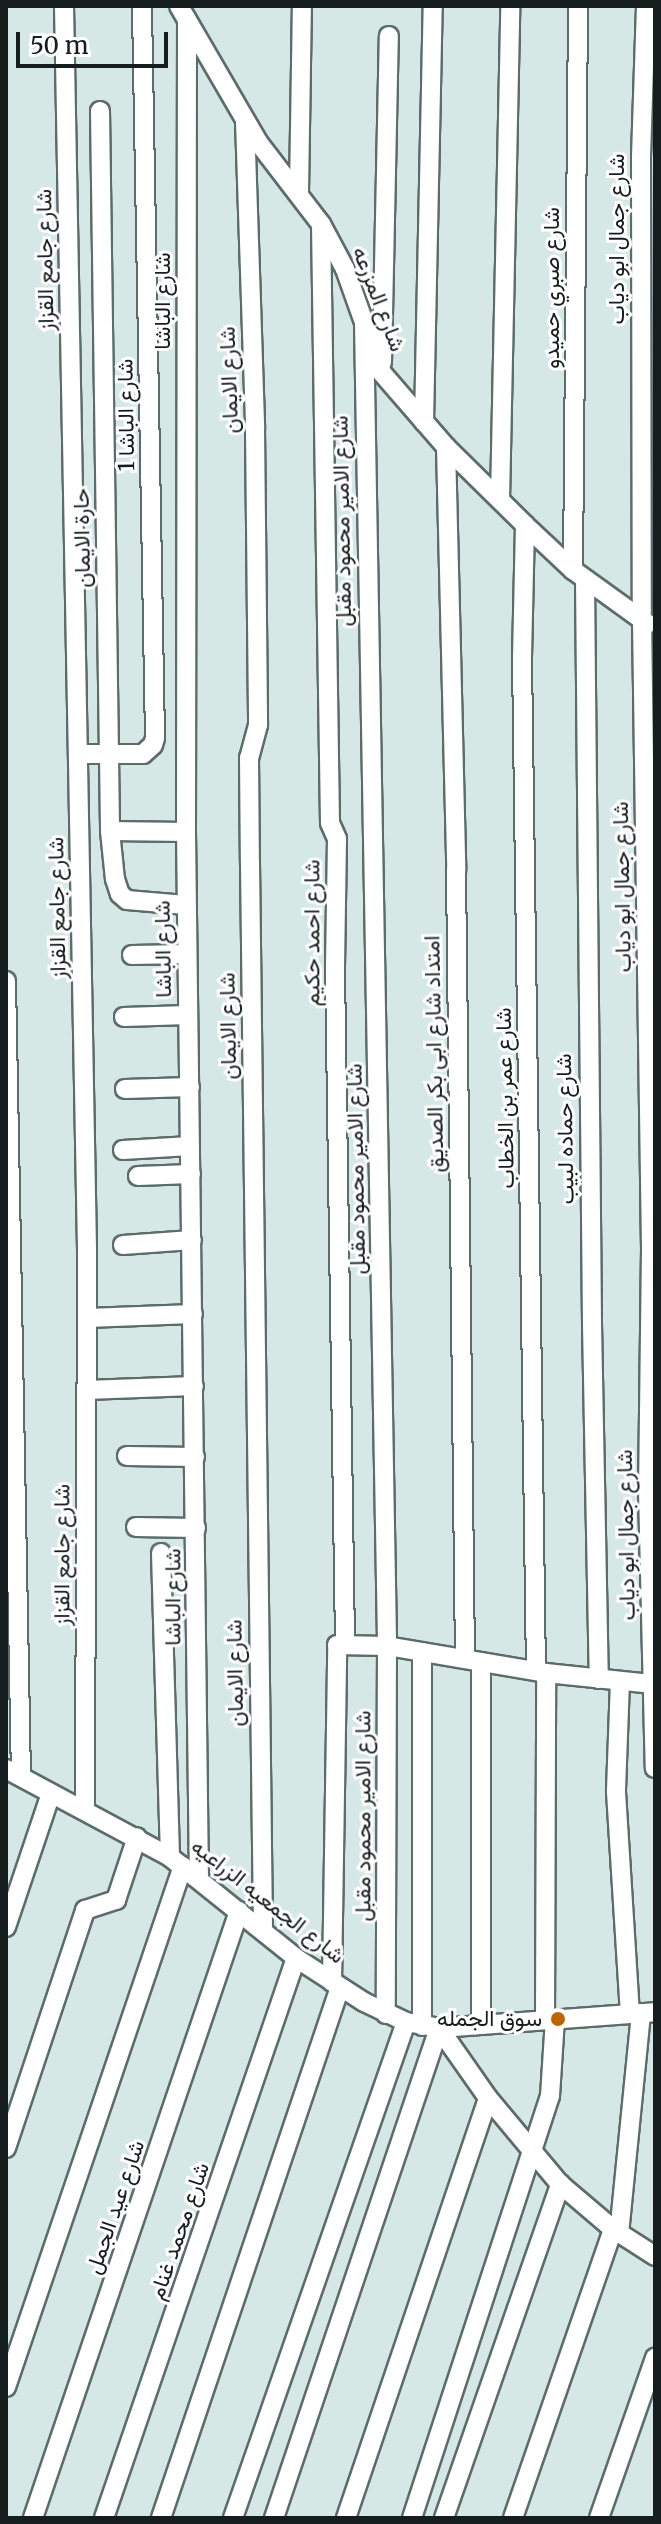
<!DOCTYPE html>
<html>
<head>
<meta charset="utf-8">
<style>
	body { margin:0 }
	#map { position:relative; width:661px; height:2524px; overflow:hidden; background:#d5e8e6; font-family:Merriweather,Vazirmatn,serif }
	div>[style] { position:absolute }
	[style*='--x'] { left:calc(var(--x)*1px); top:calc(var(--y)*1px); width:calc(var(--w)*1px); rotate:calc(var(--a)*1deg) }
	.roads { filter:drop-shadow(2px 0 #5b6c6a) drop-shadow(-2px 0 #5b6c6a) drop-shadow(0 2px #5b6c6a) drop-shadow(0 -2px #5b6c6a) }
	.minor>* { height:18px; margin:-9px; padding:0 9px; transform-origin:9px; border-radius:9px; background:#fff }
	.dots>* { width:22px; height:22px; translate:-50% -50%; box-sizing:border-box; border:4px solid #fff; border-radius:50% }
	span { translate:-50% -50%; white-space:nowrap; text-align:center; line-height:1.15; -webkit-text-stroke:6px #fff; paint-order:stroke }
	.street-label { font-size:22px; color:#161d1d }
	.poi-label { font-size:22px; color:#161d1d }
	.right { translate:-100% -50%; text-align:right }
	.frame { position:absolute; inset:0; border:8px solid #161d1d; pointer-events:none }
	.scale { position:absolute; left:16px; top:32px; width:152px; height:36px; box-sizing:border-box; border:4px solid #161d1d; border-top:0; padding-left:10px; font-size:24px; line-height:28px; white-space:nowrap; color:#161d1d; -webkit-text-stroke:6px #fff; paint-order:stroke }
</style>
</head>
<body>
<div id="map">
	<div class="roads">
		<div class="minor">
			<div style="--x:64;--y:6;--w:1246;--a:88.94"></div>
			<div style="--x:87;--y:1252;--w:557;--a:90.21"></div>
			<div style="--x:179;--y:6;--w:157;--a:59.8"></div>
			<div style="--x:258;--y:142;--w:103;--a:52.5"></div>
			<div style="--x:321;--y:224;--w:51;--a:61.9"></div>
			<div style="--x:345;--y:269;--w:110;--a:70.4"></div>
			<div style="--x:382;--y:373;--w:98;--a:49.1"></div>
			<div style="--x:446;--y:447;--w:111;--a:44.6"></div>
			<div style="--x:525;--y:525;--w:66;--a:43.2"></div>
			<div style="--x:573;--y:570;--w:92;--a:35.8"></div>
			<div style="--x:646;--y:6;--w:151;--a:91.9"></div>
			<div style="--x:641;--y:157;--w:463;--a:89.9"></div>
			<div style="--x:642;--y:620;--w:629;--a:89.18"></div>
			<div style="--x:651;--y:1249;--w:242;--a:90.7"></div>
			<div style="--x:648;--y:1491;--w:277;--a:88.6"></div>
			<div style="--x:187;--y:20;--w:812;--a:90.07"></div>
			<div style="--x:186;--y:832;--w:1045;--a:89.29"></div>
			<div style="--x:100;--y:111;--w:720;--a:89.2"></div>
			<div style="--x:110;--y:831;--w:48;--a:84.1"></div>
			<div style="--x:115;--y:879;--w:16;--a:72"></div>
			<div style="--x:120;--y:894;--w:9;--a:41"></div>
			<div style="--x:127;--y:900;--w:59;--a:4.8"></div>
			<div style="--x:245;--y:121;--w:308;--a:88.1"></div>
			<div style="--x:255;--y:429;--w:296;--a:89.4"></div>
			<div style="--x:258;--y:725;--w:34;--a:105"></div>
			<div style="--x:249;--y:758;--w:105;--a:89.5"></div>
			<div style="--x:250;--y:863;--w:1068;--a:89.3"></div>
			<div style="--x:299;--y:192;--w:186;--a:-89.1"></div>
			<div style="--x:321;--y:224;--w:599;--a:89.14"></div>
			<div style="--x:330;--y:823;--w:17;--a:66"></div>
			<div style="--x:337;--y:839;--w:130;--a:90.9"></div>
			<div style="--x:335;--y:969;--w:675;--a:89.15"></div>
			<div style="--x:364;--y:323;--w:1323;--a:89"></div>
			<div style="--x:387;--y:1646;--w:368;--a:90.2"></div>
			<div style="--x:382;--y:362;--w:326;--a:-88.8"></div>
			<div style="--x:424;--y:422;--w:416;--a:-88.8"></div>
			<div style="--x:446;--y:447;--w:422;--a:88.6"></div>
			<div style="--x:456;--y:869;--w:790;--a:89.35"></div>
			<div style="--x:500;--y:500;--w:494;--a:-88.8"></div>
			<div style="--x:525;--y:525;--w:133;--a:91.3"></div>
			<div style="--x:522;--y:658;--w:1013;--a:89.21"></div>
			<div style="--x:573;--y:570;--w:564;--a:-89.49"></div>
			<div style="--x:585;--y:579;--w:745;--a:89.46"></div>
			<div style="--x:592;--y:1324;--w:355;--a:88.9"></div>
			<div style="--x:79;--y:754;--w:64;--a:0"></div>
			<div style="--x:143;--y:754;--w:13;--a:-42"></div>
			<div style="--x:153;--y:745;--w:7;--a:-74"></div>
			<div style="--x:155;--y:738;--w:732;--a:-91.02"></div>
			<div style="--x:110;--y:831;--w:76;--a:0.8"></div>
			<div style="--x:132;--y:955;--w:55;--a:-1"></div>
			<div style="--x:6;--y:981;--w:795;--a:88.92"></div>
			<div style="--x:124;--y:1017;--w:64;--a:-1.8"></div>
			<div style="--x:125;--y:1089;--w:65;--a:-1.8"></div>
			<div style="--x:123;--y:1150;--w:67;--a:-3.4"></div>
			<div style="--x:138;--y:1176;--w:53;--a:-2.2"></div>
			<div style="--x:123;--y:1245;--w:69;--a:-4.1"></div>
			<div style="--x:87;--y:1318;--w:106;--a:-2.2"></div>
			<div style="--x:86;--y:1390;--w:108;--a:-2.1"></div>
			<div style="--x:127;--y:1456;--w:68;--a:0.8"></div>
			<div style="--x:136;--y:1527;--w:60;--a:1"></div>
			<div style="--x:161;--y:1553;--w:304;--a:88.3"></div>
			<div style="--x:422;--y:1652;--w:374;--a:90"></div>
			<div style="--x:620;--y:1681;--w:111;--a:92.1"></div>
			<div style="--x:616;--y:1792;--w:222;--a:86.4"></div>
			<div style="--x:6;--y:1769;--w:186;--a:28.2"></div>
			<div style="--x:170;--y:1857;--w:161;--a:38.7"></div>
			<div style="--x:296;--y:1958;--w:81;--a:32.9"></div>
			<div style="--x:364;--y:2002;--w:47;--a:25.5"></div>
			<div style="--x:406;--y:2022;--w:34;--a:10"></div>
			<div style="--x:439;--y:2028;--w:217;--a:-4.2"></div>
			<div style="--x:6;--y:1927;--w:141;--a:-71.4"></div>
			<div style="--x:332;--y:1982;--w:337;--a:-89.1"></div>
			<div style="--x:337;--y:1645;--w:50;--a:1.1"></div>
			<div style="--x:387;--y:1646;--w:161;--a:9.6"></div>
			<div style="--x:546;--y:1673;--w:108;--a:5.9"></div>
			<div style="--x:545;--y:2020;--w:347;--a:-89.8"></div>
			<div style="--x:481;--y:2024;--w:362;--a:-90"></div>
			<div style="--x:439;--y:2028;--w:85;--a:55"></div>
			<div style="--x:488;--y:2098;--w:112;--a:50.1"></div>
			<div style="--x:560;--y:2184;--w:70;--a:40.3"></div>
			<div style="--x:613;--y:2229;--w:50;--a:32.7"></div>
			<div style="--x:6;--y:2148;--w:251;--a:-71.6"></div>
			<div style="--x:85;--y:1910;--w:33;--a:-18"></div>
			<div style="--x:116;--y:1900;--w:66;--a:-71.6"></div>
			<div style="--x:619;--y:2234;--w:222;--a:-84.3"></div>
			<div style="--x:6;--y:2387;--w:550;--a:-71.24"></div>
			<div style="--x:33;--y:2518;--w:641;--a:-71.25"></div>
			<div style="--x:104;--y:2518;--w:592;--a:-71.08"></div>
			<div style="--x:161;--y:2518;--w:560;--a:-71.37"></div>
			<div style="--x:233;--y:2518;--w:525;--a:-70.77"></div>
			<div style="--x:274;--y:2518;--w:517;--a:-71.39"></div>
			<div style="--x:346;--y:2518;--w:443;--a:-71.3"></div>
			<div style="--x:412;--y:2518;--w:444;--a:-71.9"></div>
			<div style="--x:550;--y:2096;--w:77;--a:-86.3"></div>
			<div style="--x:444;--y:2518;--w:354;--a:-70.8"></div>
			<div style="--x:513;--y:2518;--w:306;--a:-70.9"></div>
			<div style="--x:599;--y:2518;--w:170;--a:-70.7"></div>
		</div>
	</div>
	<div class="dots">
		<div style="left:558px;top:2019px;background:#bd6500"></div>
	</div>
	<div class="street-label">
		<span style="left:617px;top:239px;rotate:-90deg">شارع جمال ابو دياب</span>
		<span style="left:45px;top:260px;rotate:-91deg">شارع جامع القزاز</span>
		<span style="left:552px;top:288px;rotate:-90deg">شارع صبري حميدو</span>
		<span style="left:379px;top:299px;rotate:69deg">شارع المزرعه</span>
		<span style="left:163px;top:301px;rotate:-90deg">شارع الباشا</span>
		<span style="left:229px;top:380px;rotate:-92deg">شارع الايمان</span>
		<span style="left:126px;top:415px;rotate:-91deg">شارع الباشا 1</span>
		<span style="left:342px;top:521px;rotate:-91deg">شارع الامير محمود مقبل</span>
		<span style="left:82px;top:538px;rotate:-91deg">حارة الايمان</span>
		<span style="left:622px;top:887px;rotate:-91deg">شارع جمال ابو دياب</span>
		<span style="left:57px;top:908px;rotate:-91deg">شارع جامع القزاز</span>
		<span style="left:312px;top:933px;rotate:-90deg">شارع احمد حكيم</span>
		<span style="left:163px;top:949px;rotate:-91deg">شارع الباشا</span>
		<span style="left:228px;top:1026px;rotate:-91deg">شارع الايمان</span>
		<span style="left:434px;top:1054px;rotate:-91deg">امتداد شارع ابى بكر الصديق</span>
		<span style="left:505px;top:1098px;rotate:-91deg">شارع عمر بن الخطاب</span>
		<span style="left:565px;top:1129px;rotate:-91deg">شارع حماده لبيب</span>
		<span style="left:356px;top:1169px;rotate:-91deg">شارع الامير محمود مقبل</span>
		<span style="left:626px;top:1535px;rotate:-91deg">شارع جمال ابو دياب</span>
		<span style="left:62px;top:1555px;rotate:-90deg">شارع جامع القزاز</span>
		<span style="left:173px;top:1597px;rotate:-90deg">شارع الباشا</span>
		<span style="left:235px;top:1673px;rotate:-91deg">شارع الايمان</span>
		<span style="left:363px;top:1816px;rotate:-90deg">شارع الامير محمود مقبل</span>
		<span style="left:268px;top:1901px;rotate:38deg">شارع الجمعيه الزراعيه</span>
		<span style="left:115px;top:2207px;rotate:-71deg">شارع عيد الجمل</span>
		<span style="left:179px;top:2231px;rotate:-71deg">شارع محمد غنام</span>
	</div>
	<div class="poi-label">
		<span class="right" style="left:542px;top:2019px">سوق الجمله</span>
	</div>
	<div class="frame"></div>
	<div class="scale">50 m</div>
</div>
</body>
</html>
